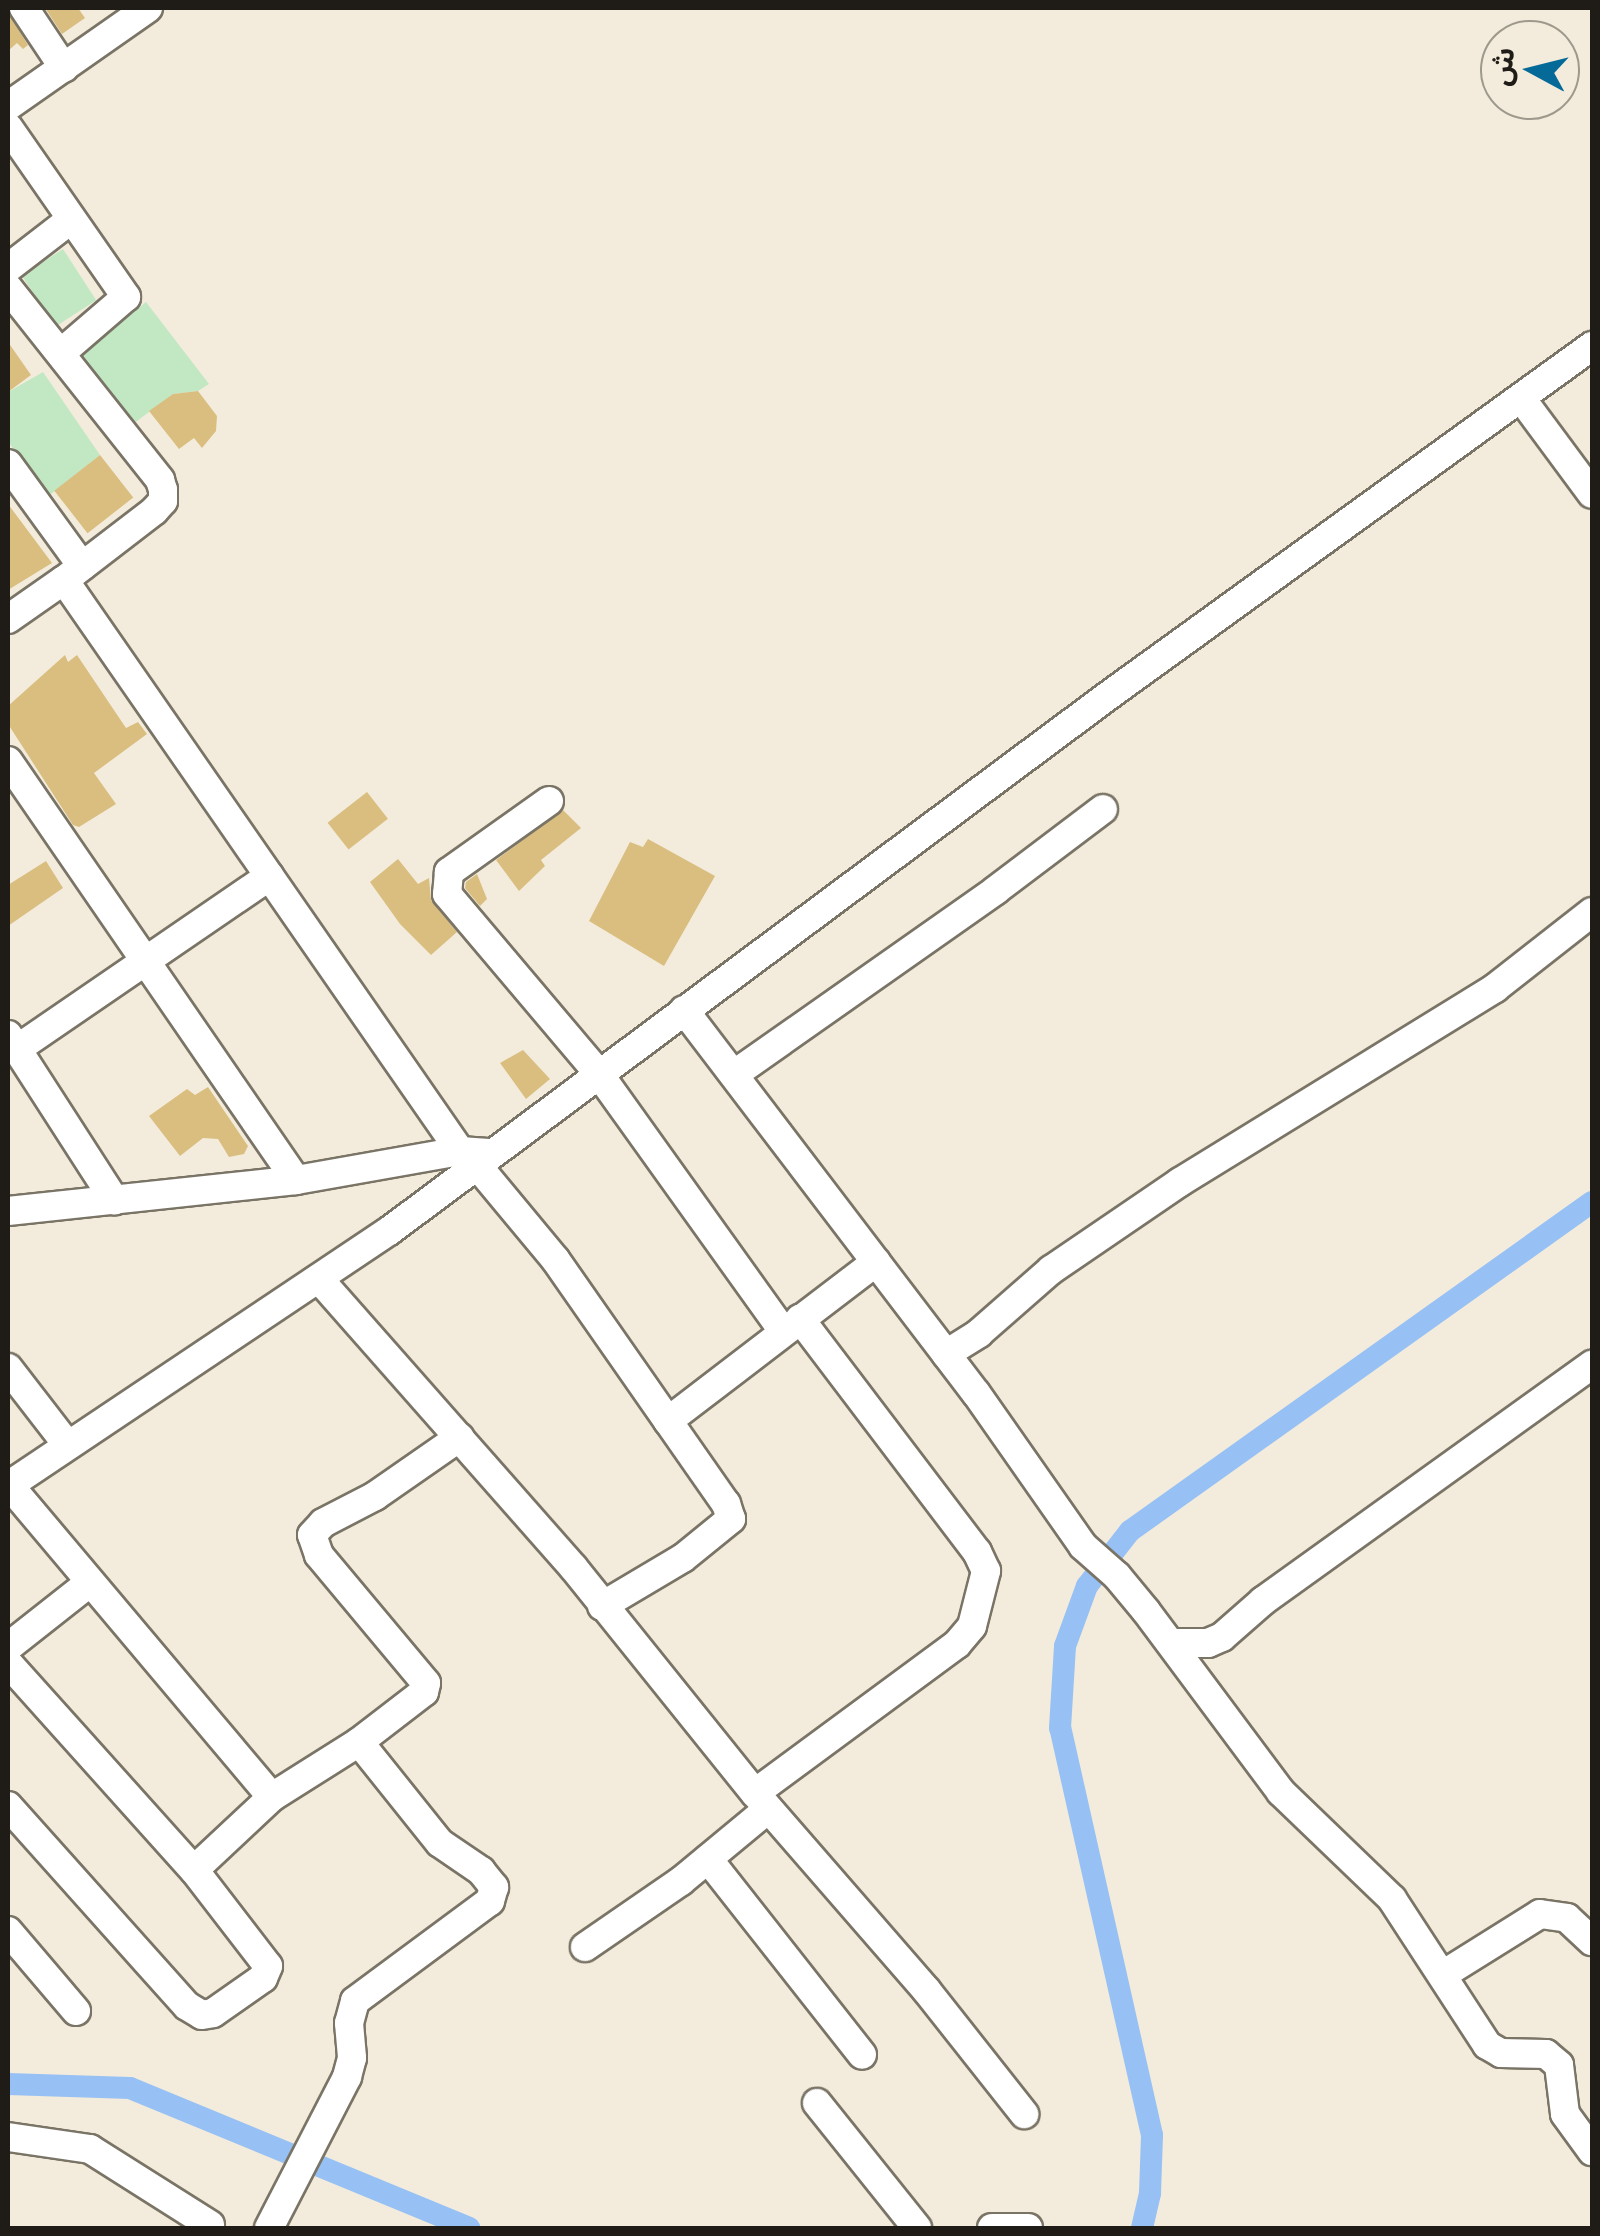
<!DOCTYPE html>
<html>
<head>
<meta charset="utf-8">
<style>
	body { margin:0 }
	#map { position:relative; width:1600px; height:2236px; overflow:hidden; background:#f3ecdc; font-family:"Titillium Web","Noto Sans Arabic",sans-serif }
	div>[style] { position:absolute }
	[style*='--x'] { left:calc(var(--x)*1px); top:calc(var(--y)*1px); width:calc(var(--w)*1px); rotate:calc(var(--a)*1deg) }
	.green>* { inset:0; background:#c2e8c3; transform-origin:0 0 }
	.canal>* { height:22px; margin:-11px; padding:0 11px; transform-origin:11px; border-radius:11px; background:#97c1f4 }
	.building>* { inset:0; background:#dabe80; transform-origin:0 0 }
	.roads { filter:drop-shadow(2px 0 #7a7466) drop-shadow(-2px 0 #7a7466) drop-shadow(0 2px #7a7466) drop-shadow(0 -2px #7a7466) }
	.minor>* { height:28px; margin:-14px; padding:0 14px; transform-origin:14px; border-radius:14px; background:#fff }
	span { translate:-50% -50%; white-space:nowrap; text-align:center; line-height:1.15; -webkit-text-stroke:9px #f3ecdc; paint-order:stroke }
	.frame { position:absolute; inset:0; border:10px solid #1f1c17; pointer-events:none }
	.north { position:absolute; left:1480px; top:20px; width:100px; height:100px; box-sizing:border-box; background:#f3ecdc; border:2px solid #9e998d; border-radius:50%; rotate:277deg; font-size:28px; font-weight:700; line-height:40px; text-align:center; color:#1f1c17 }
	.north::after { content:''; display:block; margin:auto; width:35px; height:45px; background:#066a98; clip-path:polygon(50% 0,100% 100%,50% 72%,0 100%) }
</style>
</head>
<body>
<div id="map">
	<div class="green">
		<div style="left:63px;top:249px;width:61px;height:49px;rotate:57deg"></div>
		<div style="clip-path:polygon(146px 302px,209px 384px,198px 391px,173px 394px,129px 427px,79px 358px)"></div>
		<div style="clip-path:polygon(43px 372px,100px 455px,46px 498px,8px 441px,8px 392px)"></div>
	</div>
	<div class="canal">
		<div style="--x:8;--y:2084;--w:122;--a:1.9"></div>
		<div style="--x:130;--y:2088;--w:367;--a:22.4"></div>
		<div style="--x:1142;--y:2228;--w:36;--a:-77"></div>
		<div style="--x:1150;--y:2193;--w:58;--a:-88"></div>
		<div style="--x:1152;--y:2135;--w:417;--a:-102.7"></div>
		<div style="--x:1060;--y:1728;--w:82;--a:-86.5"></div>
		<div style="--x:1065;--y:1646;--w:64;--a:-69.9"></div>
		<div style="--x:1087;--y:1586;--w:70;--a:-52"></div>
		<div style="--x:1130;--y:1531;--w:567;--a:-35.46"></div>
	</div>
	<div class="building">
		<div style="clip-path:polygon(45px 8px,78px 8px,85px 18px,62px 34px)"></div>
		<div style="clip-path:polygon(8px 12px,28px 45px,23px 49px,17px 43px,8px 51px)"></div>
		<div style="clip-path:polygon(8px 342px,31px 375px,8px 392px)"></div>
		<div style="clip-path:polygon(198px 391px,217px 416px,216px 431px,202px 448px,194px 438px,179px 449px,149px 411px,173px 394px)"></div>
		<div style="left:100px;top:455px;width:54px;height:58px;rotate:52deg"></div>
		<div style="clip-path:polygon(8px 504px,52px 563px,8px 590px)"></div>
		<div style="clip-path:polygon(65px 655px,68px 662px,77px 655px,126px 728px,138px 722px,147px 734px,94px 773px,116px 804px,79px 827px,73px 825px,8px 724px,8px 706px)"></div>
		<div style="left:367px;top:792px;width:34px;height:50px;rotate:52deg"></div>
		<div style="clip-path:polygon(563px 810px,581px 828px,541px 860px,545px 866px,519px 891px,496px 860px)"></div>
		<div style="clip-path:polygon(648px 839px,715px 876px,664px 966px,589px 921px,630px 842px,643px 847px)"></div>
		<div style="clip-path:polygon(398px 859px,418px 884px,429px 878px,431px 900px,457px 932px,431px 955px,400px 924px,370px 882px)"></div>
		<div style="clip-path:polygon(46px 861px,63px 888px,8px 926px,8px 885px)"></div>
		<div style="clip-path:polygon(477px 874px,487px 899px,480px 906px,465px 888px,466px 882px)"></div>
		<div style="clip-path:polygon(523px 1050px,550px 1079px,526px 1099px,500px 1063px)"></div>
		<div style="clip-path:polygon(208px 1087px,248px 1146px,244px 1154px,229px 1157px,218px 1139px,203px 1138px,180px 1156px,149px 1116px,187px 1089px,195px 1095px)"></div>
	</div>
	<div class="roads">
		<div class="minor">
			<div style="--x:24;--y:8;--w:72;--a:56.3"></div>
			<div style="--x:8;--y:106;--w:171;--a:-35"></div>
			<div style="--x:8;--y:127;--w:207;--a:55.2"></div>
			<div style="--x:126;--y:297;--w:86;--a:139.3"></div>
			<div style="--x:8;--y:268;--w:78;--a:-37.7"></div>
			<div style="--x:8;--y:288;--w:245;--a:51.6"></div>
			<div style="--x:160;--y:480;--w:10;--a:73"></div>
			<div style="--x:163;--y:490;--w:11;--a:90"></div>
			<div style="--x:163;--y:501;--w:13;--a:132"></div>
			<div style="--x:154;--y:511;--w:113;--a:142.5"></div>
			<div style="--x:1521;--y:398;--w:119;--a:53.5"></div>
			<div style="--x:8;--y:464;--w:126;--a:54"></div>
			<div style="--x:8;--y:619;--w:68;--a:-34.9"></div>
			<div style="--x:64;--y:580;--w:695;--a:55.26"></div>
			<div style="--x:460;--y:1151;--w:32;--a:4"></div>
			<div style="--x:8;--y:761;--w:508;--a:55.5"></div>
			<div style="--x:549;--y:801;--w:123;--a:144.6"></div>
			<div style="--x:449;--y:872;--w:22;--a:95"></div>
			<div style="--x:447;--y:894;--w:236;--a:49.8"></div>
			<div style="--x:599;--y:1074;--w:316;--a:54.4"></div>
			<div style="--x:684;--y:1010;--w:482;--a:52.7"></div>
			<div style="--x:976;--y:1393;--w:187;--a:55"></div>
			<div style="--x:1083;--y:1546;--w:45;--a:41.4"></div>
			<div style="--x:1117;--y:1576;--w:45;--a:50.4"></div>
			<div style="--x:1146;--y:1611;--w:226;--a:53.3"></div>
			<div style="--x:1281;--y:1792;--w:154;--a:43.9"></div>
			<div style="--x:1392;--y:1899;--w:174;--a:56.9"></div>
			<div style="--x:1487;--y:2045;--w:16;--a:30"></div>
			<div style="--x:1501;--y:2053;--w:45;--a:1.3"></div>
			<div style="--x:1546;--y:2054;--w:17;--a:40"></div>
			<div style="--x:1559;--y:2065;--w:49;--a:83"></div>
			<div style="--x:1565;--y:2114;--w:46;--a:53.9"></div>
			<div style="--x:8;--y:1035;--w:197;--a:57.2"></div>
			<div style="--x:17;--y:1049;--w:306;--a:-34.4"></div>
			<div style="--x:736;--y:1073;--w:318;--a:-35.1"></div>
			<div style="--x:996;--y:890;--w:134;--a:-37.1"></div>
			<div style="--x:476;--y:1164;--w:124;--a:50.3"></div>
			<div style="--x:555;--y:1259;--w:198;--a:55.1"></div>
			<div style="--x:668;--y:1421;--w:262;--a:-37.4"></div>
			<div style="--x:8;--y:1211;--w:290;--a:-6.1"></div>
			<div style="--x:296;--y:1180;--w:167;--a:-10"></div>
			<div style="--x:319;--y:1279;--w:384;--a:48.6"></div>
			<div style="--x:573;--y:1567;--w:290;--a:51.2"></div>
			<div style="--x:755;--y:1793;--w:251;--a:-36.4"></div>
			<div style="--x:957;--y:1644;--w:23;--a:-50"></div>
			<div style="--x:972;--y:1626;--w:57;--a:-75.7"></div>
			<div style="--x:986;--y:1571;--w:21;--a:-115"></div>
			<div style="--x:977;--y:1552;--w:293;--a:-127.2"></div>
			<div style="--x:946;--y:1354;--w:39;--a:-32"></div>
			<div style="--x:979;--y:1333;--w:96;--a:-41.2"></div>
			<div style="--x:1051;--y:1270;--w:156;--a:-34.3"></div>
			<div style="--x:1180;--y:1182;--w:370;--a:-31.6"></div>
			<div style="--x:1495;--y:988;--w:123;--a:-38.1"></div>
			<div style="--x:8;--y:1368;--w:95;--a:52.3"></div>
			<div style="--x:9;--y:1485;--w:408;--a:49.9"></div>
			<div style="--x:272;--y:1797;--w:103;--a:-32.3"></div>
			<div style="--x:359;--y:1742;--w:129;--a:51.3"></div>
			<div style="--x:440;--y:1843;--w:50;--a:34.3"></div>
			<div style="--x:481;--y:1871;--w:21;--a:51"></div>
			<div style="--x:494;--y:1887;--w:15;--a:106"></div>
			<div style="--x:490;--y:1901;--w:168;--a:143.5"></div>
			<div style="--x:355;--y:2001;--w:23;--a:105"></div>
			<div style="--x:349;--y:2023;--w:35;--a:85"></div>
			<div style="--x:352;--y:2058;--w:20;--a:105"></div>
			<div style="--x:347;--y:2077;--w:170;--a:117.3"></div>
			<div style="--x:8;--y:1486;--w:458;--a:-33.8"></div>
			<div style="--x:389;--y:1231;--w:893;--a:-36.66"></div>
			<div style="--x:1105;--y:698;--w:601;--a:-35.86"></div>
			<div style="--x:602;--y:1606;--w:94;--a:-30.7"></div>
			<div style="--x:683;--y:1558;--w:62;--a:-39.1"></div>
			<div style="--x:731;--y:1519;--w:16;--a:-108"></div>
			<div style="--x:726;--y:1504;--w:101;--a:-124.9"></div>
			<div style="--x:1172;--y:1643;--w:36;--a:0"></div>
			<div style="--x:1208;--y:1643;--w:15;--a:-23"></div>
			<div style="--x:1222;--y:1637;--w:55;--a:-41.3"></div>
			<div style="--x:1263;--y:1601;--w:405;--a:-35.7"></div>
			<div style="--x:8;--y:1647;--w:103;--a:-38.3"></div>
			<div style="--x:8;--y:1663;--w:278;--a:48.1"></div>
			<div style="--x:359;--y:1742;--w:82;--a:-37.6"></div>
			<div style="--x:424;--y:1692;--w:9;--a:-77"></div>
			<div style="--x:426;--y:1683;--w:167;--a:-129.9"></div>
			<div style="--x:319;--y:1555;--w:21;--a:-109"></div>
			<div style="--x:312;--y:1535;--w:16;--a:-47"></div>
			<div style="--x:323;--y:1523;--w:59;--a:-27.4"></div>
			<div style="--x:375;--y:1496;--w:103;--a:-34.8"></div>
			<div style="--x:755;--y:1793;--w:262;--a:49"></div>
			<div style="--x:927;--y:1991;--w:157;--a:51.7"></div>
			<div style="--x:8;--y:1806;--w:268;--a:48.2"></div>
			<div style="--x:187;--y:2006;--w:17;--a:31"></div>
			<div style="--x:202;--y:2015;--w:11;--a:-10"></div>
			<div style="--x:213;--y:2013;--w:61;--a:-35"></div>
			<div style="--x:263;--y:1978;--w:13;--a:-67"></div>
			<div style="--x:268;--y:1966;--w:121;--a:-127.6"></div>
			<div style="--x:194;--y:1870;--w:107;--a:-43.1"></div>
			<div style="--x:708;--y:1859;--w:249;--a:51.8"></div>
			<div style="--x:8;--y:1931;--w:105;--a:49.6"></div>
			<div style="--x:585;--y:1947;--w:116;--a:-34.5"></div>
			<div style="--x:681;--y:1881;--w:113;--a:-39.6"></div>
			<div style="--x:1444;--y:1974;--w:113;--a:-32"></div>
			<div style="--x:1540;--y:1914;--w:27;--a:8"></div>
			<div style="--x:1567;--y:1918;--w:34;--a:43"></div>
			<div style="--x:817;--y:2103;--w:160;--a:51.3"></div>
			<div style="--x:8;--y:2137;--w:83;--a:8.3"></div>
			<div style="--x:90;--y:2149;--w:142;--a:32.3"></div>
			<div style="--x:992;--y:2228;--w:36;--a:0"></div>
		</div>
	</div>
	<div class="frame"></div>
	<div class="north">ش</div>
</div>
</body>
</html>
